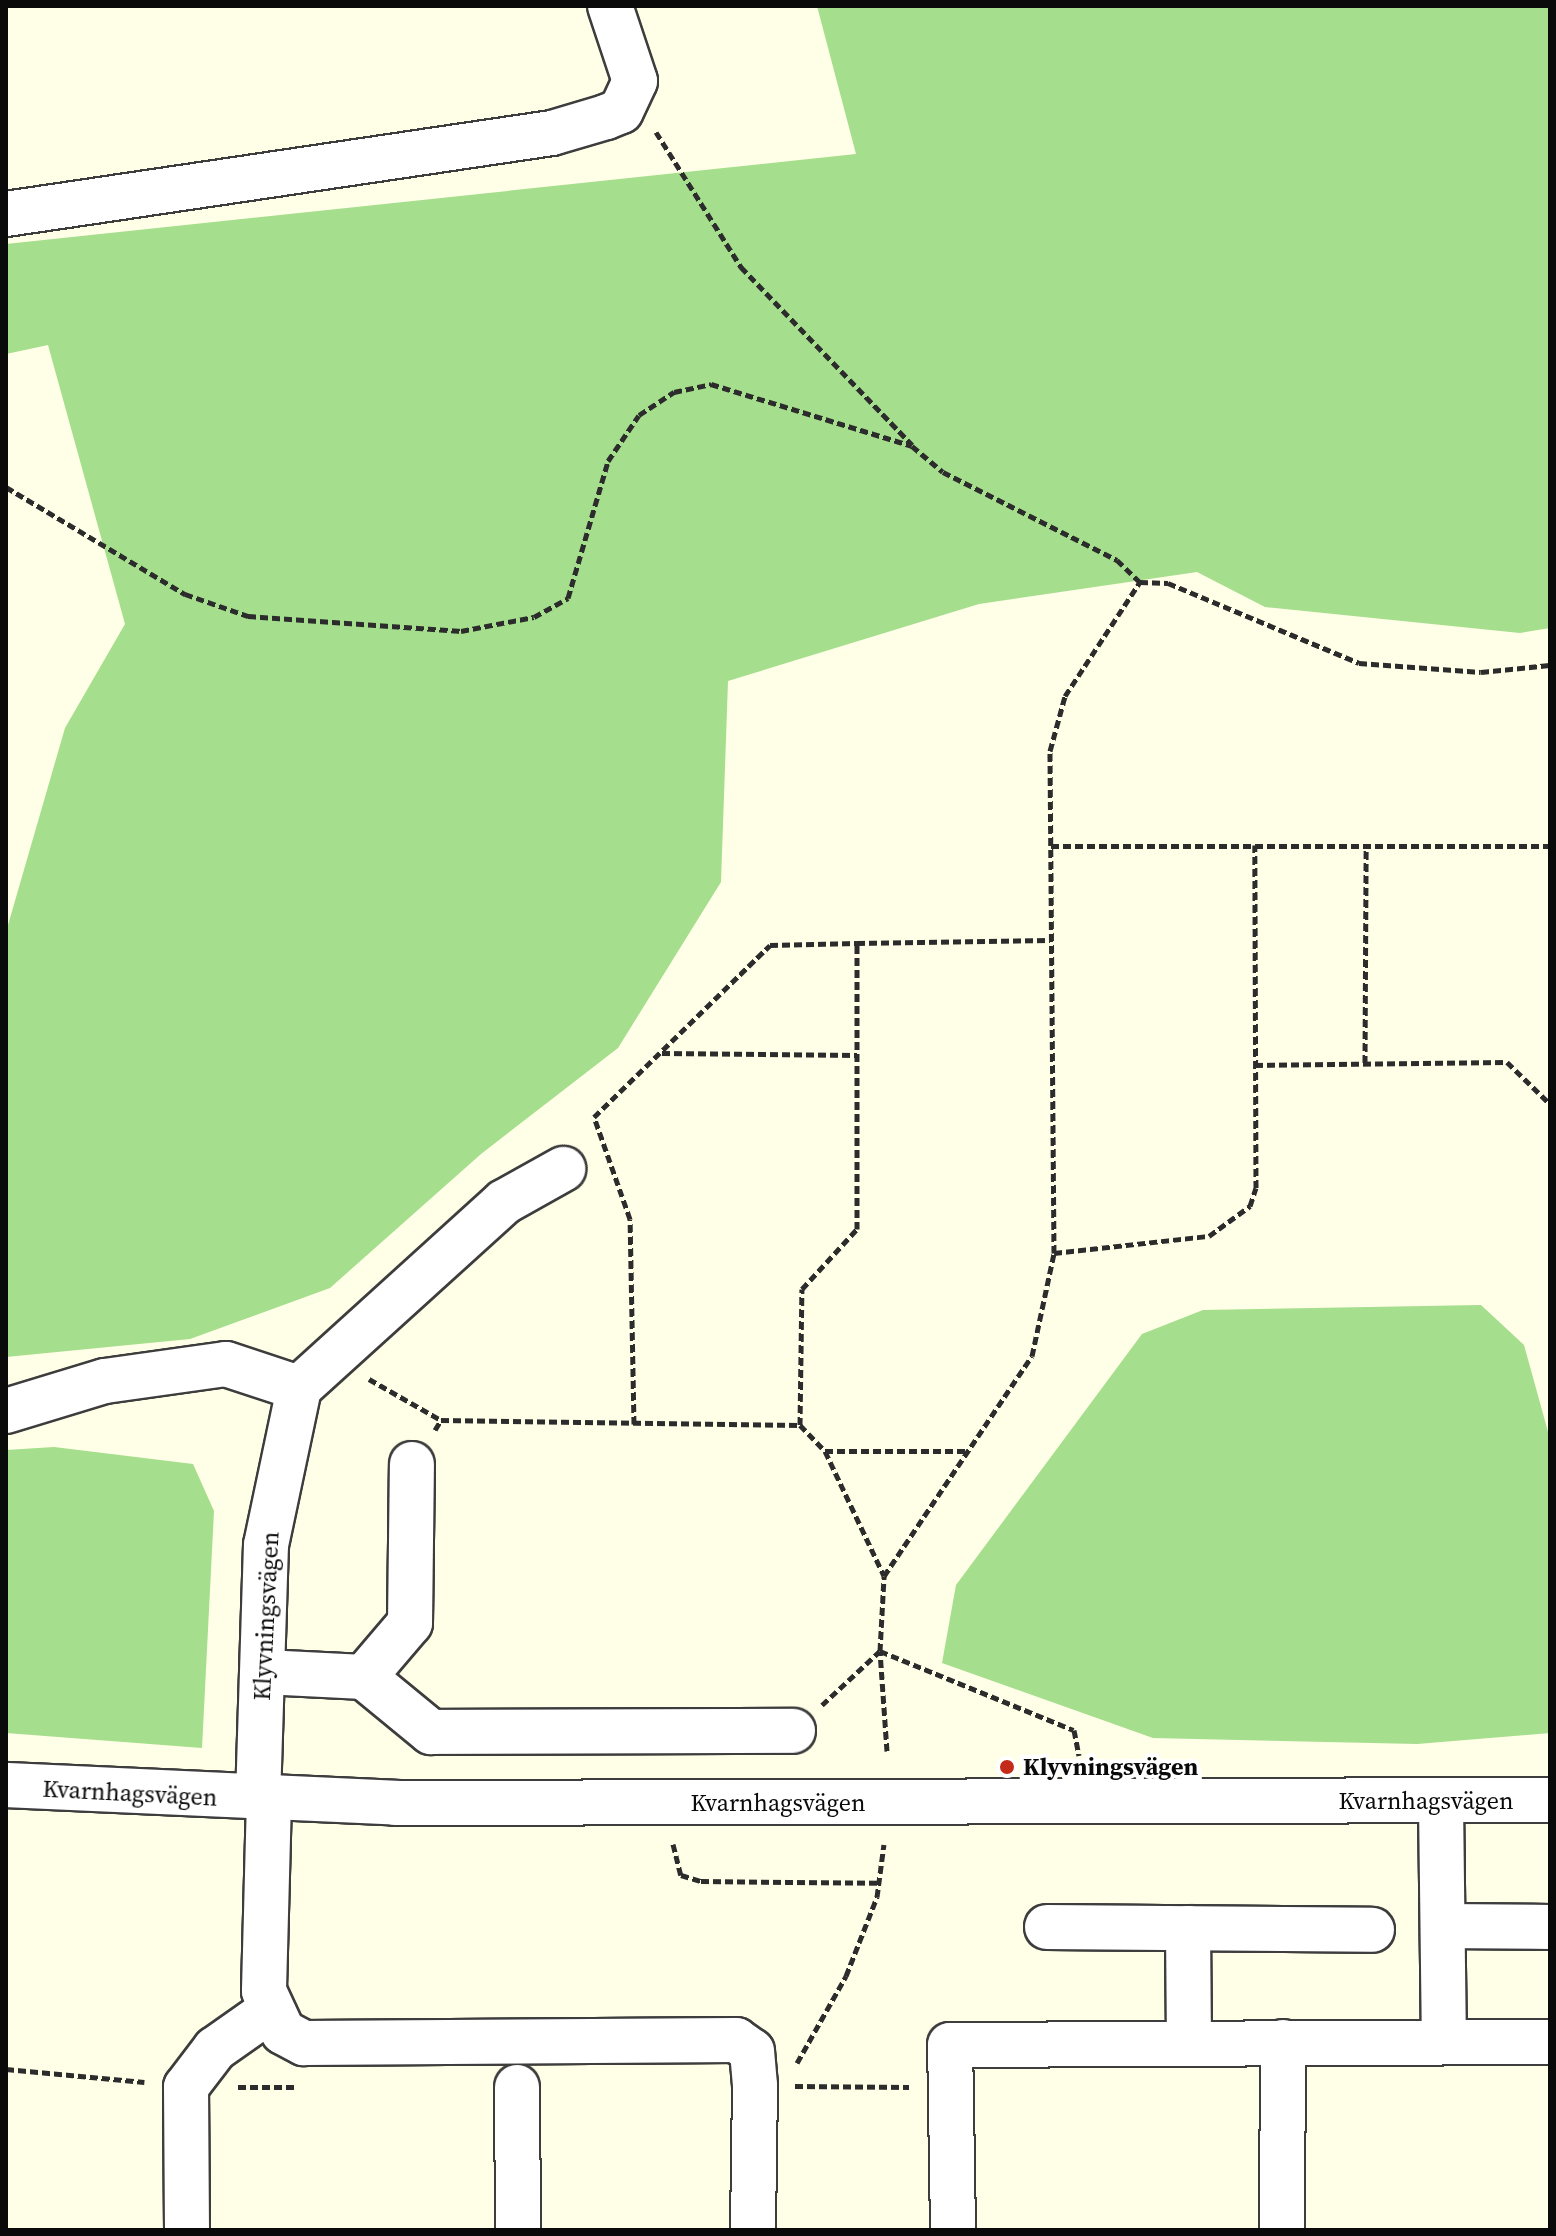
<!DOCTYPE html>
<html>
<head>
<meta charset="utf-8">
<style>
	body { margin:0 }
	#map { position:relative; width:1556px; height:2236px; overflow:hidden; background:#fffee7; font-family:"Source Serif 4",serif }
	div>[style] { position:absolute }
	[style*='--x'] { left:calc(var(--x)*1px); top:calc(var(--y)*1px); width:calc(var(--w)*1px); rotate:calc(var(--a)*1deg) }
	.forest>* { inset:0; background:#a5de8c }
	.path>* { height:5px; margin-top:-2.5px; transform-origin:0; background:repeating-linear-gradient(90deg,#2c2c2c 0 8px,transparent 0 12px) }
	.roads { filter:drop-shadow(2px 0 #3d3d3d) drop-shadow(-2px 0 #3d3d3d) drop-shadow(0 2px #3d3d3d) drop-shadow(0 -2px #3d3d3d) }
	.minor>* { height:44px; margin:-22px; padding:0 22px; transform-origin:22px; border-radius:22px; background:#fff }
	.dots>* { width:22px; height:22px; translate:-50% -50%; box-sizing:border-box; border:4px solid #fff; border-radius:50% }
	span { translate:-50% -50%; white-space:nowrap; text-align:center; line-height:1.15; -webkit-text-stroke:8px #fff; paint-order:stroke }
	.street-label { font-size:24px; color:#0a0a0a }
	.poi-label { font-size:24px; color:#0a0a0a; font-weight:700 }
	.left { translate:0 -50%; text-align:left }
	.frame { position:absolute; inset:0; border:8px solid #0a0a0a; pointer-events:none }
</style>
</head>
<body>
<div id="map">
	<div class="forest">
		<div style="clip-path:polygon(817px 6px,1550px 6px,1550px 628px,1520px 633px,1265px 607px,1197px 572px,979px 604px,728px 681px,721px 882px,618px 1048px,481px 1154px,330px 1288px,190px 1339px,6px 1357px,6px 932px,65px 728px,125px 624px,48px 345px,6px 354px,6px 244px,856px 154px)"></div>
		<div style="clip-path:polygon(1481px 1305px,1524px 1345px,1550px 1439px,1550px 1733px,1417px 1744px,1153px 1738px,942px 1663px,956px 1585px,1142px 1334px,1203px 1310px)"></div>
		<div style="clip-path:polygon(54px 1447px,193px 1464px,214px 1511px,202px 1748px,6px 1733px,6px 1450px)"></div>
	</div>
	<div class="path">
		<div style="--x:656;--y:132;--w:160;--a:57.8"></div>
		<div style="--x:741;--y:267;--w:247;--a:46.1"></div>
		<div style="--x:6;--y:487;--w:209;--a:30.9"></div>
		<div style="--x:185;--y:594;--w:67;--a:19.2"></div>
		<div style="--x:248;--y:616;--w:214;--a:4"></div>
		<div style="--x:461;--y:631;--w:74;--a:-10.9"></div>
		<div style="--x:534;--y:617;--w:39;--a:-29"></div>
		<div style="--x:568;--y:598;--w:143;--a:-73.7"></div>
		<div style="--x:608;--y:461;--w:55;--a:-56"></div>
		<div style="--x:639;--y:415;--w:42;--a:-33.3"></div>
		<div style="--x:674;--y:392;--w:38;--a:-12"></div>
		<div style="--x:711;--y:384;--w:210;--a:17.1"></div>
		<div style="--x:912;--y:446;--w:40;--a:40"></div>
		<div style="--x:943;--y:472;--w:195;--a:26.8"></div>
		<div style="--x:1117;--y:560;--w:32;--a:44"></div>
		<div style="--x:1140;--y:582;--w:28;--a:2"></div>
		<div style="--x:1168;--y:583;--w:207;--a:22.7"></div>
		<div style="--x:1359;--y:663;--w:122;--a:4.2"></div>
		<div style="--x:1481;--y:672;--w:69;--a:-5.8"></div>
		<div style="--x:1051;--y:846;--w:499;--a:0"></div>
		<div style="--x:662;--y:1053;--w:195;--a:0.6"></div>
		<div style="--x:1365;--y:1063;--w:218;--a:-89.7"></div>
		<div style="--x:1255;--y:1065;--w:252;--a:-0.7"></div>
		<div style="--x:1507;--y:1062;--w:60;--a:44.3"></div>
		<div style="--x:1054;--y:1253;--w:156;--a:-6.3"></div>
		<div style="--x:1209;--y:1236;--w:51;--a:-36.2"></div>
		<div style="--x:1250;--y:1206;--w:19;--a:-72"></div>
		<div style="--x:1256;--y:1188;--w:343;--a:-90.2"></div>
		<div style="--x:369;--y:1379;--w:83;--a:29.7"></div>
		<div style="--x:634;--y:1424;--w:205;--a:-91.1"></div>
		<div style="--x:630;--y:1219;--w:108;--a:-109.4"></div>
		<div style="--x:594;--y:1117;--w:246;--a:-44.3"></div>
		<div style="--x:770;--y:945;--w:87;--a:-1.3"></div>
		<div style="--x:800;--y:1425;--w:136;--a:-89.2"></div>
		<div style="--x:802;--y:1289;--w:81;--a:-47.5"></div>
		<div style="--x:857;--y:1229;--w:286;--a:-90"></div>
		<div style="--x:857;--y:943;--w:193;--a:-0.9"></div>
		<div style="--x:435;--y:1430;--w:12;--a:-59"></div>
		<div style="--x:441;--y:1420;--w:359;--a:0.8"></div>
		<div style="--x:800;--y:1425;--w:36;--a:46"></div>
		<div style="--x:825;--y:1451;--w:141;--a:0"></div>
		<div style="--x:825;--y:1451;--w:138;--a:64.7"></div>
		<div style="--x:822;--y:1705;--w:79;--a:-43"></div>
		<div style="--x:880;--y:1651;--w:209;--a:22.2"></div>
		<div style="--x:1074;--y:1730;--w:26;--a:79"></div>
		<div style="--x:887;--y:1751;--w:100;--a:-94"></div>
		<div style="--x:880;--y:1651;--w:75;--a:-86.9"></div>
		<div style="--x:884;--y:1576;--w:265;--a:-56.1"></div>
		<div style="--x:1032;--y:1356;--w:105;--a:-77.9"></div>
		<div style="--x:1054;--y:1253;--w:502;--a:-90.46"></div>
		<div style="--x:1050;--y:751;--w:57;--a:-74.7"></div>
		<div style="--x:1065;--y:696;--w:136;--a:-56.7"></div>
		<div style="--x:673;--y:1844;--w:32;--a:76"></div>
		<div style="--x:681;--y:1875;--w:21;--a:17"></div>
		<div style="--x:701;--y:1881;--w:178;--a:0.6"></div>
		<div style="--x:797;--y:2063;--w:100;--a:-60.6"></div>
		<div style="--x:846;--y:1976;--w:85;--a:-68.6"></div>
		<div style="--x:877;--y:1897;--w:53;--a:-82.5"></div>
		<div style="--x:6;--y:2069;--w:139;--a:5.4"></div>
		<div style="--x:795;--y:2086;--w:114;--a:0.5"></div>
		<div style="--x:238;--y:2087;--w:58;--a:0"></div>
	</div>
	<div class="roads">
		<div class="minor">
			<div style="--x:6;--y:214;--w:552;--a:-8.44"></div>
			<div style="--x:552;--y:133;--w:56;--a:-16.5"></div>
			<div style="--x:606;--y:117;--w:16;--a:-22"></div>
			<div style="--x:621;--y:111;--w:33;--a:-65"></div>
			<div style="--x:635;--y:81;--w:79;--a:-108.4"></div>
			<div style="--x:6;--y:1411;--w:103;--a:-16.9"></div>
			<div style="--x:105;--y:1381;--w:122;--a:-8"></div>
			<div style="--x:226;--y:1364;--w:77;--a:18.2"></div>
			<div style="--x:264;--y:1672;--w:100;--a:2.9"></div>
			<div style="--x:364;--y:1677;--w:87;--a:39.4"></div>
			<div style="--x:431;--y:1732;--w:362;--a:-0.2"></div>
			<div style="--x:364;--y:1677;--w:71;--a:-49.6"></div>
			<div style="--x:410;--y:1623;--w:159;--a:-89.3"></div>
			<div style="--x:6;--y:1785;--w:389;--a:2.6"></div>
			<div style="--x:395;--y:1803;--w:1155;--a:-0.15"></div>
			<div style="--x:258;--y:1799;--w:254;--a:-88.2"></div>
			<div style="--x:266;--y:1545;--w:160;--a:-78.1"></div>
			<div style="--x:299;--y:1388;--w:277;--a:-42.2"></div>
			<div style="--x:504;--y:1202;--w:68;--a:-29.2"></div>
			<div style="--x:269;--y:1799;--w:192;--a:91.5"></div>
			<div style="--x:264;--y:1991;--w:45;--a:65.1"></div>
			<div style="--x:283;--y:2032;--w:24;--a:28"></div>
			<div style="--x:304;--y:2043;--w:432;--a:-0.4"></div>
			<div style="--x:736;--y:2040;--w:19;--a:35"></div>
			<div style="--x:752;--y:2051;--w:34;--a:85"></div>
			<div style="--x:755;--y:2085;--w:145;--a:90.8"></div>
			<div style="--x:1441;--y:1802;--w:239;--a:89.3"></div>
			<div style="--x:1444;--y:1926;--w:106;--a:0.5"></div>
			<div style="--x:1047;--y:1927;--w:325;--a:0.5"></div>
			<div style="--x:1188;--y:1928;--w:115;--a:89.5"></div>
			<div style="--x:517;--y:2087;--w:143;--a:89.6"></div>
			<div style="--x:187;--y:2230;--w:143;--a:-90.4"></div>
			<div style="--x:186;--y:2087;--w:48;--a:-52.7"></div>
			<div style="--x:215;--y:2049;--w:66;--a:-35.1"></div>
			<div style="--x:953;--y:2230;--w:185;--a:-90.9"></div>
			<div style="--x:950;--y:2045;--w:600;--a:-0.29"></div>
			<div style="--x:1282;--y:2230;--w:188;--a:-89.7"></div>
		</div>
	</div>
	<div class="dots">
		<div style="left:1007px;top:1767px;background:#c42a18"></div>
	</div>
	<div class="street-label">
		<span style="left:266px;top:1616px;rotate:-87deg">Klyvningsvägen</span>
		<span style="left:130px;top:1793px;rotate:3deg">Kvarnhagsvägen</span>
		<span style="left:1426px;top:1801px">Kvarnhagsvägen</span>
		<span style="left:778px;top:1803px">Kvarnhagsvägen</span>
	</div>
	<div class="poi-label">
		<span class="left" style="left:1023px;top:1767px">Klyvningsvägen</span>
	</div>
	<div class="frame"></div>
</div>
</body>
</html>
